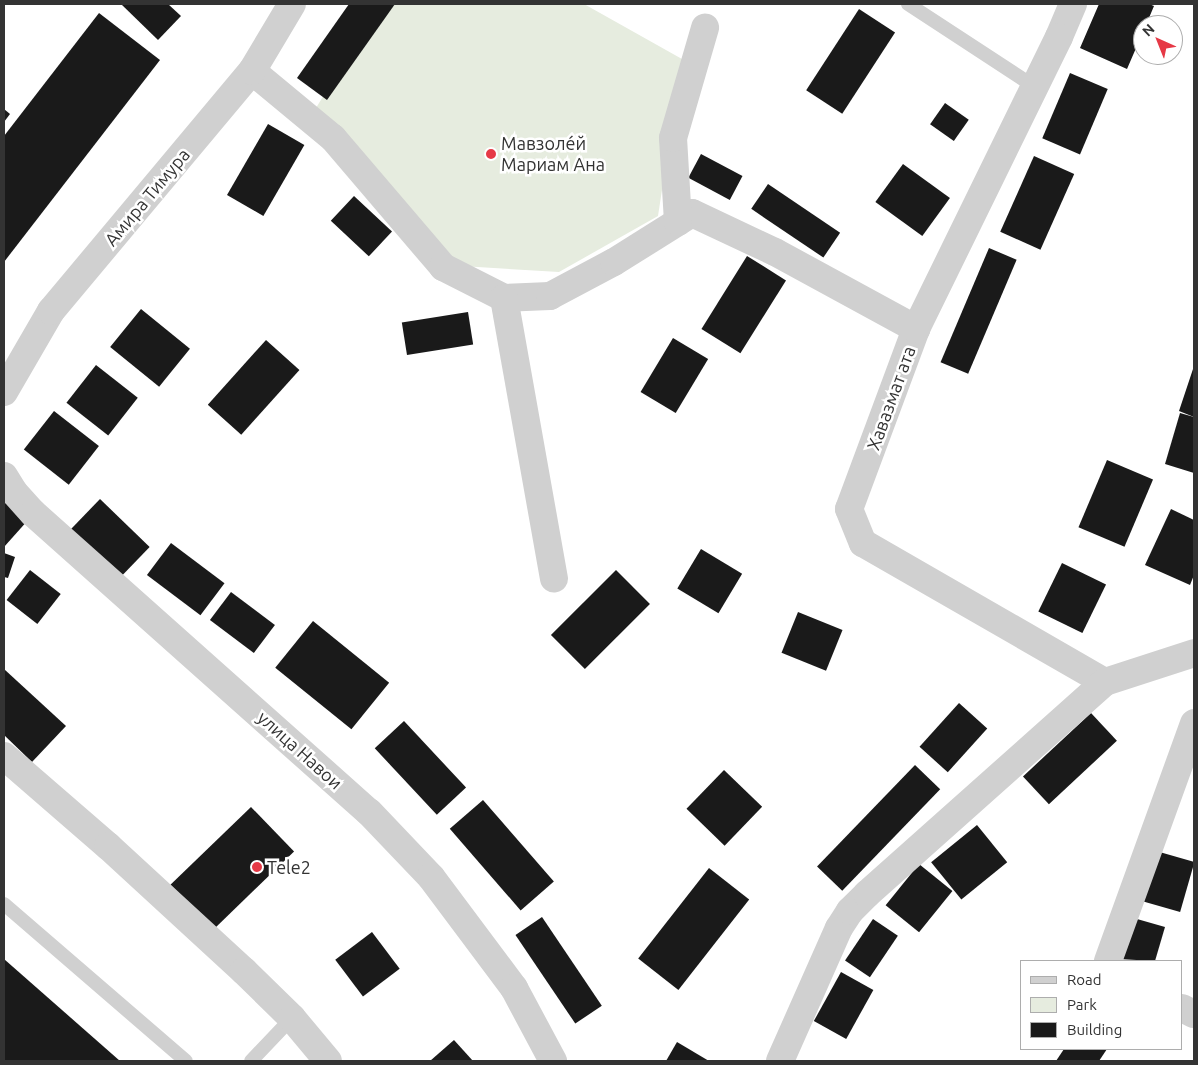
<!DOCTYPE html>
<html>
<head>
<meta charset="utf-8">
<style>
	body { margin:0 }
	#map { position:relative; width:1198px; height:1065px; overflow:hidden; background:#fff; font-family:Ubuntu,sans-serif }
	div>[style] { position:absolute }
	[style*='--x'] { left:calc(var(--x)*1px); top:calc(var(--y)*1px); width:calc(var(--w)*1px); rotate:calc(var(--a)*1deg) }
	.green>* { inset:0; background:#e6ecdf }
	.building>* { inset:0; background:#1a1a1a; transform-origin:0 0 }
	.service>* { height:14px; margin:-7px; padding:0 7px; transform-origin:7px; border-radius:7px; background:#d0d0d0 }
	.minor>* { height:28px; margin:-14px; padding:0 14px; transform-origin:14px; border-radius:14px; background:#d0d0d0 }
	.tertiary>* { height:28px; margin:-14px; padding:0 14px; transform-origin:14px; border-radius:14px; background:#d0d0d0 }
	.dots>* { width:14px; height:14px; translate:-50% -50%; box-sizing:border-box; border:2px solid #fff; border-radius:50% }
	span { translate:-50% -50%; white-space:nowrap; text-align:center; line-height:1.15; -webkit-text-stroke:5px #fff; paint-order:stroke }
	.poi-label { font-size:18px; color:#333 }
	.left { translate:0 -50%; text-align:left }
	.street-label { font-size:18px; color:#333 }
	.frame { position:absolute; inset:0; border:5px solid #333; pointer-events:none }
	.legend { position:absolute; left:1020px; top:960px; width:162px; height:90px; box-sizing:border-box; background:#fff; border:1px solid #adadad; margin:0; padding:6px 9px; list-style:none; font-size:15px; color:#333 }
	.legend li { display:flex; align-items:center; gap:10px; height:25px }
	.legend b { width:25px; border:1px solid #adadad }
	.north { position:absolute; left:1133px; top:15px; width:50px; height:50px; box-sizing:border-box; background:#fff; border:1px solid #adadad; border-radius:50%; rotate:316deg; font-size:14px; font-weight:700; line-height:20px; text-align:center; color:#333 }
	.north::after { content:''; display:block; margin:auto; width:18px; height:22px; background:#e63946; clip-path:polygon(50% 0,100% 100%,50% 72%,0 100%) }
</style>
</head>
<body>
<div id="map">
	<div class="green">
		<div style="clip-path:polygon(379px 4px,584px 4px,682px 59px,658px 216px,559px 272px,461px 266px,316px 108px)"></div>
	</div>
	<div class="building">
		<div style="clip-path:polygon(121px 4px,168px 4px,181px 16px,158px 40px)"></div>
		<div style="clip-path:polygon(349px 4px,395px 4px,327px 100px,297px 78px)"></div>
		<div style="clip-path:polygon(1099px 4px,1149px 4px,1154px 6px,1146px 25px,1143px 25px,1143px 32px,1127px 69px,1080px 48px)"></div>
		<div style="left:859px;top:9px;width:43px;height:97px;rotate:33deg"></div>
		<div style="clip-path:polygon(99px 13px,160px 60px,4px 262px,4px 136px)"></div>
		<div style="left:1070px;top:73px;width:41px;height:71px;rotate:23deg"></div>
		<div style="left:945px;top:103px;width:29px;height:26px;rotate:35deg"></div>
		<div style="clip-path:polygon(4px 109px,10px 114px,4px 122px)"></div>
		<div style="left:268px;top:124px;width:42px;height:82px;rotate:30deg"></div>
		<div style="left:701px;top:154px;width:47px;height:27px;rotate:28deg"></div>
		<div style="left:1034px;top:156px;width:44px;height:83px;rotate:24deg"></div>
		<div style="left:903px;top:164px;width:58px;height:47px;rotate:36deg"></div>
		<div style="left:768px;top:184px;width:87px;height:30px;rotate:34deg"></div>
		<div style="left:354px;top:196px;width:52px;height:34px;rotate:43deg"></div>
		<div style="left:989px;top:248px;width:30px;height:124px;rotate:23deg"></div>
		<div style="left:747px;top:256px;width:46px;height:86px;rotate:32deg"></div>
		<div style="left:141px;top:309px;width:63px;height:49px;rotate:39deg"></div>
		<div style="left:468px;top:312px;width:33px;height:67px;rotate:81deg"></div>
		<div style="left:673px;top:338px;width:41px;height:63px;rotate:31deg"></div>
		<div style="left:266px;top:340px;width:45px;height:87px;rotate:42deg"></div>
		<div style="left:96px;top:365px;width:53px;height:48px;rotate:38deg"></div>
		<div style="clip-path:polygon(1194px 366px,1194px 417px,1179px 411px)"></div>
		<div style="left:54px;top:411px;width:57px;height:49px;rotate:38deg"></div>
		<div style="clip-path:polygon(1180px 413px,1194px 417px,1194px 473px,1165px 464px)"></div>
		<div style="left:1107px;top:460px;width:50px;height:73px;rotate:23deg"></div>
		<div style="left:100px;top:499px;width:69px;height:42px;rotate:44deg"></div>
		<div style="clip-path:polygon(8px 500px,29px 519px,4px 547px,4px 504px)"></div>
		<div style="clip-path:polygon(1171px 509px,1194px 520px,1194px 575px,1190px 585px,1145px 565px)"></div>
		<div style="left:171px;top:543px;width:67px;height:40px;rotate:37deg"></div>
		<div style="left:701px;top:549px;width:48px;height:46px;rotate:31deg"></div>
		<div style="clip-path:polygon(4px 553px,15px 557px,8px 578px,4px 577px)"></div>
		<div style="left:1062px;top:563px;width:49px;height:54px;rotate:26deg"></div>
		<div style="left:30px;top:570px;width:39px;height:38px;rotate:38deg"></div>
		<div style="left:616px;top:570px;width:48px;height:92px;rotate:45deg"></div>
		<div style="left:231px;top:592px;width:55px;height:35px;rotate:37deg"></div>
		<div style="left:798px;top:612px;width:48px;height:44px;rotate:22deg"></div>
		<div style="left:313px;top:621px;width:98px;height:60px;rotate:39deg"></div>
		<div style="clip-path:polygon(4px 669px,66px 726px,32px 762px,4px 735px)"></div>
		<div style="left:959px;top:703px;width:38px;height:59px;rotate:42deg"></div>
		<div style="left:1091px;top:713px;width:38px;height:93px;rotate:47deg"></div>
		<div style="left:404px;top:721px;width:91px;height:40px;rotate:47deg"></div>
		<div style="left:915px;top:765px;width:35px;height:141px;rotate:44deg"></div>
		<div style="left:724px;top:770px;width:53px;height:54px;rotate:44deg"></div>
		<div style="left:483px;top:800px;width:108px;height:44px;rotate:49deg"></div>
		<div style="left:251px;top:807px;width:62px;height:112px;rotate:46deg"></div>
		<div style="left:977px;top:825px;width:48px;height:59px;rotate:51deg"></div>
		<div style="left:1156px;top:851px;width:40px;height:52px;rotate:16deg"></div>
		<div style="left:919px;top:864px;width:43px;height:53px;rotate:39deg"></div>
		<div style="left:709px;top:868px;width:51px;height:115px;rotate:38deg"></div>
		<div style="left:542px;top:917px;width:107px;height:32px;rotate:56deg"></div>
		<div style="clip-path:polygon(1130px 917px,1165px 927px,1155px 961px,1118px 959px)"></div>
		<div style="left:873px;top:919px;width:30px;height:50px;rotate:34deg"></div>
		<div style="left:372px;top:932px;width:46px;height:46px;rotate:53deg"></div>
		<div style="clip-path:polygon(4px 959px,120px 1061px,4px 1061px)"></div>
		<div style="left:841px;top:972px;width:37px;height:56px;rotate:29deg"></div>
		<div style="clip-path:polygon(454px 1040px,473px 1061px,430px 1061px)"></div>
		<div style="clip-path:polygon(677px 1042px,709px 1061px,666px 1061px)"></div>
		<div style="clip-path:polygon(1064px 1049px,1107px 1049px,1099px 1061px,1056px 1061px)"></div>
	</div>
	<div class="service">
		<div style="--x:908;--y:4;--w:152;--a:33.2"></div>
		<div style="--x:4;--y:904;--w:240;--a:40.8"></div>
		<div style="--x:251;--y:1061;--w:59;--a:-46.4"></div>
	</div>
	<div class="minor">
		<div style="--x:1073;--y:4;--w:36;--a:113"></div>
		<div style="--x:1059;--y:37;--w:325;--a:116.1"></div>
		<div style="--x:916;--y:329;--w:192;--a:110.4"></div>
		<div style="--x:849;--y:509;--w:37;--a:68"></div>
		<div style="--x:863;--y:543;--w:279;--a:29.9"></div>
		<div style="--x:252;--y:71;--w:105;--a:39.6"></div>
		<div style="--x:333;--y:138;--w:170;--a:49.5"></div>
		<div style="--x:443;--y:267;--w:68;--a:26.9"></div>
		<div style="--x:504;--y:298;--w:46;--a:-2.5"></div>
		<div style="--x:550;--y:296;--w:72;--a:-28"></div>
		<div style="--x:614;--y:262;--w:92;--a:-32.1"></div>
		<div style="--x:692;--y:213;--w:92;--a:25.2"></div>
		<div style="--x:775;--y:252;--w:161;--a:28.6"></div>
		<div style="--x:678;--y:222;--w:84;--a:-93.4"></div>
		<div style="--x:673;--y:138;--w:115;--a:-73.8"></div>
		<div style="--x:504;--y:298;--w:285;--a:79.9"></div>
		<div style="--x:4;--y:476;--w:19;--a:58"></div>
		<div style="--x:14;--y:492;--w:28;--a:48"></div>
		<div style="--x:33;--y:513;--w:450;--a:41.7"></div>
		<div style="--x:369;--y:812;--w:90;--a:46.4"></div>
		<div style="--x:431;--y:877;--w:139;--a:53.2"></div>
		<div style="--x:514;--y:988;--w:83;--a:61.9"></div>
		<div style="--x:4;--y:756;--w:138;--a:40.9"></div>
		<div style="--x:108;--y:846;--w:185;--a:42.6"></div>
		<div style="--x:244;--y:971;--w:67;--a:44.4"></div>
		<div style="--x:292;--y:1018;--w:56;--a:50.1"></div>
		<div style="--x:1108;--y:961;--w:253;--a:-70.1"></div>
		<div style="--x:1182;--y:1008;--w:13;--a:27"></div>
		<div style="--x:780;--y:1061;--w:145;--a:-66.1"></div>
		<div style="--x:839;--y:928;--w:20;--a:-57"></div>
		<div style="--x:850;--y:911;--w:24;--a:-45"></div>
		<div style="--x:867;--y:894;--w:319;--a:-41.7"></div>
		<div style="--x:1105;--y:682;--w:94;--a:-18"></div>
	</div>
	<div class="tertiary">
		<div style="--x:4;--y:392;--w:94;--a:-59.9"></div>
		<div style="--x:51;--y:311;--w:313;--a:-50.1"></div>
		<div style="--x:252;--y:71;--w:78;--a:-59.2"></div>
	</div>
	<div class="dots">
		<div style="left:491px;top:154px;background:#e63946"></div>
		<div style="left:257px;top:867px;background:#e63946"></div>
	</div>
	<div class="poi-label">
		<span class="left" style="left:501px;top:154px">Мавзоле́й<br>Мариам Ана</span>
		<span class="left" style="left:267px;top:867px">Tele2</span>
	</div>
	<div class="street-label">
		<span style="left:147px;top:197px;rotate:-50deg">Амира Тимура</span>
		<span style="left:891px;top:398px;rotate:-70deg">Хавазмат ата</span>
		<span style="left:300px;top:750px;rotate:42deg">улица Навои</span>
	</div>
	<div class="frame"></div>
	<ul class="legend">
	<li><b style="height:6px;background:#d0d0d0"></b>Road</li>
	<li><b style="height:14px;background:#e6ecdf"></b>Park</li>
	<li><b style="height:14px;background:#1a1a1a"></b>Building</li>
	</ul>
	<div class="north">N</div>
</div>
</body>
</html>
